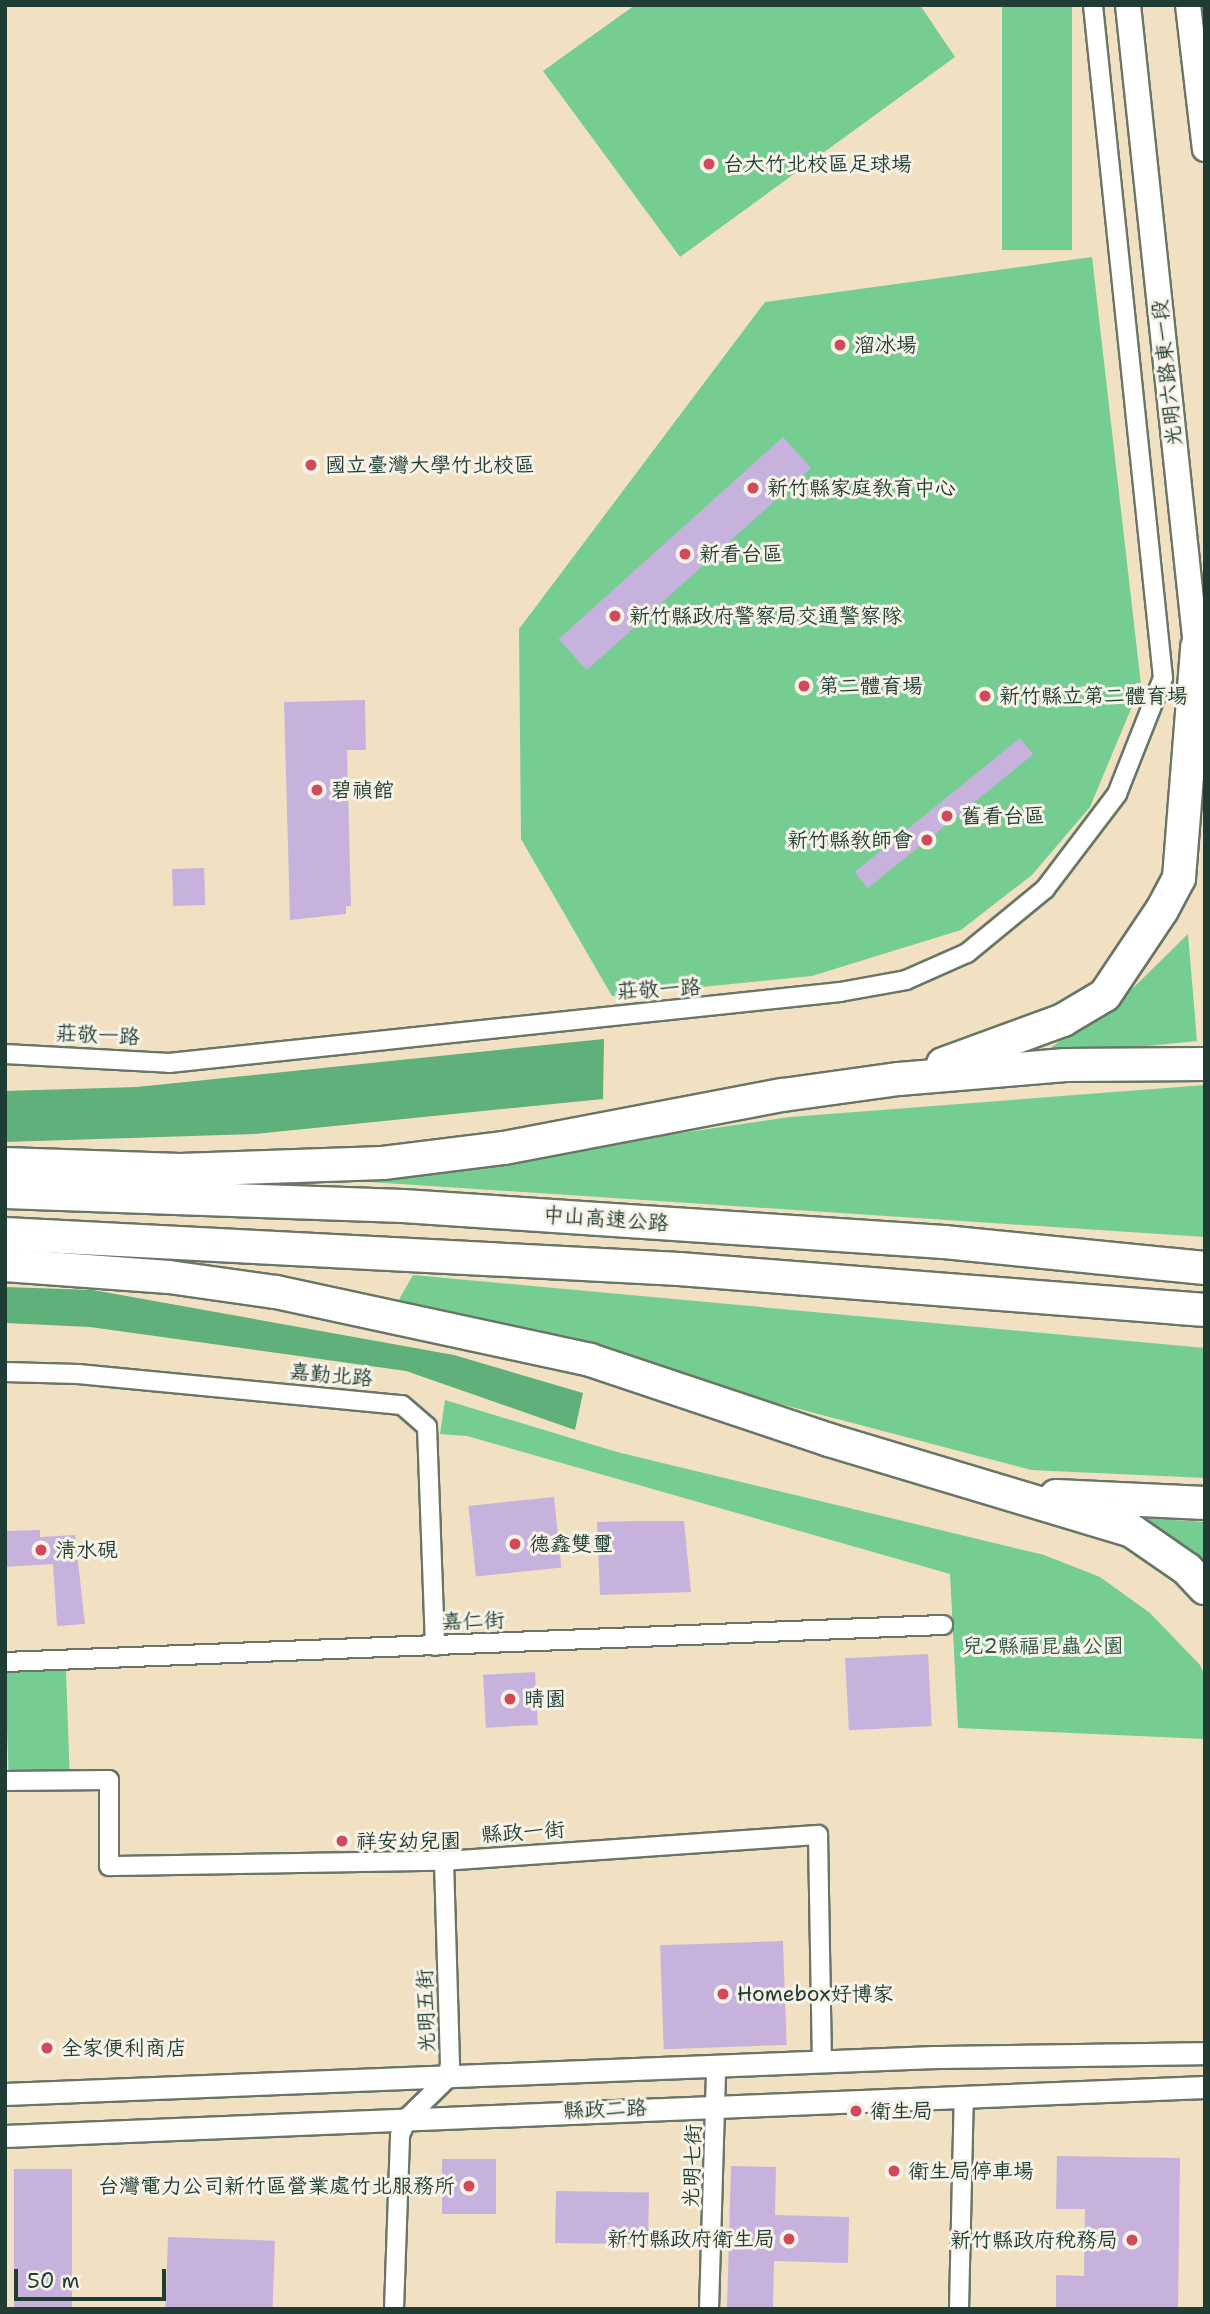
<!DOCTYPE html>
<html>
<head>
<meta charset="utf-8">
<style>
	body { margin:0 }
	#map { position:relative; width:1210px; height:2314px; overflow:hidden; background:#f1e1c2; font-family:"Shantell Sans","LXGW WenKai TC",sans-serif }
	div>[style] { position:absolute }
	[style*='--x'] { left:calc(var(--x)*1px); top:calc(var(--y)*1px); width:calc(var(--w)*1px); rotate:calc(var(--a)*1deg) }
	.green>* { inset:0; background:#76cd92; transform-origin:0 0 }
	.forest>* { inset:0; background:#60b07c }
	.building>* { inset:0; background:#c7b2dd; transform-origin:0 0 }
	.roads { filter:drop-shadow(2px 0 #687666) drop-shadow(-2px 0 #687666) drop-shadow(0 2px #687666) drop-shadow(0 -2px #687666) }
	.minor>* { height:18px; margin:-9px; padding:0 9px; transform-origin:9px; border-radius:9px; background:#fff }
	.tertiary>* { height:21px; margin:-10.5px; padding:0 10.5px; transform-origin:10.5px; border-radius:10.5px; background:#fff }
	.secondary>* { height:24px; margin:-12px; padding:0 12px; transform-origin:12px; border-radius:12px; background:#fff }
	.motorway>* { height:32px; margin:-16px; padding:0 16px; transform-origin:16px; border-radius:16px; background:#fff }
	.dots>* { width:19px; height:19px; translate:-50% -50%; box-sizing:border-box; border:4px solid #f7f3e8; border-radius:50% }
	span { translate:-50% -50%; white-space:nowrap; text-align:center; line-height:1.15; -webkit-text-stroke:6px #f7f3e8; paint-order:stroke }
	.poi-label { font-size:21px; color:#1f3d34 }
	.left { translate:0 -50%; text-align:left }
	.right { translate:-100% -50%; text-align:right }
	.street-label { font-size:21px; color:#1f3d34 }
	.park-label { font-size:21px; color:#305a47 }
	.frame { position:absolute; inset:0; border:7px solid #1f3d34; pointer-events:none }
	.scale { position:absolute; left:14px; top:2269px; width:152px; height:32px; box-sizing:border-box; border:4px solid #1f3d34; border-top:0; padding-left:9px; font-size:21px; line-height:24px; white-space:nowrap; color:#1f3d34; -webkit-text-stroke:5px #f7f3e8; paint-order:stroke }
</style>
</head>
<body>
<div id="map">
	<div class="green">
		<div style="clip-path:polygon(635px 5px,920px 5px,955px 57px,680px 257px,543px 71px)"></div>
		<div style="left:1002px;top:5px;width:70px;height:245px"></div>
		<div style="clip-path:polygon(1092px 257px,1141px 685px,1090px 807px,1032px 875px,961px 930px,812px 976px,612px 996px,521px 839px,519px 629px,765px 302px)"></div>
		<div style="clip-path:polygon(1188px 934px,1197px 1041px,1038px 1057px,1135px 986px)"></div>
		<div style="clip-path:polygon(1205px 1085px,1205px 1237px,355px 1181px,790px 1117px)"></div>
		<div style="clip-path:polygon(413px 1275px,1205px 1348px,1205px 1478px,1031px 1470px,397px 1303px)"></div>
		<div style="clip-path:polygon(445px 1400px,617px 1452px,1044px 1555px,1100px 1577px,1150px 1613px,1200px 1665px,1205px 1676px,1205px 1739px,958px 1728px,950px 1574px,467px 1436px,440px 1434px)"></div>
		<div style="clip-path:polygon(1145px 1518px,1205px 1522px,1205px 1573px)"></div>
		<div style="left:66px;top:1670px;width:105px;height:61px;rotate:88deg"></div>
	</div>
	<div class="forest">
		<div style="clip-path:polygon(604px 1039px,603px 1099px,255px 1134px,5px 1142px,5px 1091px,137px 1087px)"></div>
		<div style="clip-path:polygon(5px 1287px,93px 1290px,454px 1355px,583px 1393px,575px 1430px,406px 1371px,90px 1327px,5px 1323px)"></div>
	</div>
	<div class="building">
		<div style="left:783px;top:437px;width:42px;height:302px;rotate:48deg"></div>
		<div style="clip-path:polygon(365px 700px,366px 750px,347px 750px,351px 906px,346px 906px,346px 914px,290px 920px,284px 702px)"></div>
		<div style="left:1020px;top:738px;width:21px;height:213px;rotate:51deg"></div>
		<div style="left:204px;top:868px;width:37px;height:32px;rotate:88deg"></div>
		<div style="left:554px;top:1497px;width:71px;height:86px;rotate:84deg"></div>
		<div style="clip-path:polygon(634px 1521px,684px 1521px,691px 1592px,600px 1595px,597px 1522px)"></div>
		<div style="clip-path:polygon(40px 1530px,40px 1537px,75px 1535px,85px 1624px,57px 1626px,53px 1564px,5px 1567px,5px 1531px)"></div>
		<div style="left:928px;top:1654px;width:72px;height:83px;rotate:87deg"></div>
		<div style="left:535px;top:1672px;width:53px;height:52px;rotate:87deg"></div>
		<div style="left:783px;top:1941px;width:104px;height:123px;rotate:88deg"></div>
		<div style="clip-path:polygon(1057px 2156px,1180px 2158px,1178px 2309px,1056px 2309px,1056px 2275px,1084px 2276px,1085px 2209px,1056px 2209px)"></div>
		<div style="left:442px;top:2159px;width:54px;height:55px"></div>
		<div style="clip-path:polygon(731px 2166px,776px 2167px,775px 2215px,849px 2217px,848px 2263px,774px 2261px,773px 2308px,727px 2307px)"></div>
		<div style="left:14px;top:2169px;width:58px;height:140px"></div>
		<div style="left:556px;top:2191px;width:93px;height:52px;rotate:1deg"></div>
		<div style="left:168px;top:2237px;width:107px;height:72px;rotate:2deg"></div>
	</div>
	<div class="roads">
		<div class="minor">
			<div style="--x:5;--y:1054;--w:164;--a:3.1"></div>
			<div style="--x:169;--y:1063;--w:675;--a:-6.04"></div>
			<div style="--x:840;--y:992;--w:67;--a:-10.3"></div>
			<div style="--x:906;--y:980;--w:67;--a:-23.9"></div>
			<div style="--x:967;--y:953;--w:101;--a:-39.4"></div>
			<div style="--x:1045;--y:889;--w:119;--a:-52.8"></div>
			<div style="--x:1117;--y:794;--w:125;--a:-68.4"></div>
			<div style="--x:1163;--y:678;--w:677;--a:-95.94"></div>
			<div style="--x:5;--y:1372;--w:73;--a:1.6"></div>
			<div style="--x:78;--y:1374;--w:325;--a:5.5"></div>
			<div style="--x:402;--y:1405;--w:33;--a:41"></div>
			<div style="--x:427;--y:1427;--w:219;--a:87.9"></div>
			<div style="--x:5;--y:1662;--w:939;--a:-2.26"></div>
			<div style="--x:5;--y:1781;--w:104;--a:-0.6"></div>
			<div style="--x:109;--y:1780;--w:86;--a:90"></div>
			<div style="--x:109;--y:1866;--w:335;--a:-0.9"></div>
			<div style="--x:444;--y:1861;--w:375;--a:-4"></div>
			<div style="--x:818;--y:1835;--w:228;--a:89"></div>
			<div style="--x:394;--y:2309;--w:174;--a:-88"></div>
			<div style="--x:400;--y:2135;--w:20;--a:-66"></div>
			<div style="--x:408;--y:2117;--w:54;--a:-44.3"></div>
			<div style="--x:447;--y:2079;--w:15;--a:-79"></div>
			<div style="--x:450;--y:2064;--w:203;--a:-91.7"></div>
			<div style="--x:709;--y:2309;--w:242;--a:-88.3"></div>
			<div style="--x:959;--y:2309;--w:213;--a:-88.7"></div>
		</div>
		<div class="tertiary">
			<div style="--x:5;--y:2094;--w:930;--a:-2.28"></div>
			<div style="--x:934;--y:2057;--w:271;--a:-0.8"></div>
			<div style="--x:5;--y:2136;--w:1201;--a:-2.34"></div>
		</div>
		<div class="secondary">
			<div style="--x:1128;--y:5;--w:665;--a:83.95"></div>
			<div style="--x:1188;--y:5;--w:145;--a:83.3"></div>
		</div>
		<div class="motorway">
			<div style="--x:943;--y:1064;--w:128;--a:-20.1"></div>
			<div style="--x:1063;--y:1020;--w:49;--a:-30.8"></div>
			<div style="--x:1105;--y:995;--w:102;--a:-56.2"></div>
			<div style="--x:1162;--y:910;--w:36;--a:-62"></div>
			<div style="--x:1179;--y:878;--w:232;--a:-85.5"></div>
			<div style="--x:5;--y:1164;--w:175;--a:2"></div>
			<div style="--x:180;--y:1170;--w:203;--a:-2"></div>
			<div style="--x:383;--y:1163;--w:122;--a:-7.1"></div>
			<div style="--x:504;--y:1148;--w:284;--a:-10.8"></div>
			<div style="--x:783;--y:1095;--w:117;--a:-7.9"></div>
			<div style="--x:899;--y:1079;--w:167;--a:-4.8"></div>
			<div style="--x:1065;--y:1065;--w:140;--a:-0.4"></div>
			<div style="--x:5;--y:1192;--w:398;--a:2"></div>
			<div style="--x:403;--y:1206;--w:542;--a:3.81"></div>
			<div style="--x:944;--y:1242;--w:262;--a:5.7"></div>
			<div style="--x:5;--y:1234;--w:675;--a:2.97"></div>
			<div style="--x:679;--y:1269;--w:528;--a:4.46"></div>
			<div style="--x:5;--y:1265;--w:164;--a:4.2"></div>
			<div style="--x:169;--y:1277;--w:108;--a:8"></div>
			<div style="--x:276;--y:1292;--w:321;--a:12.2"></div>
			<div style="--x:590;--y:1360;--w:252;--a:18.5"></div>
			<div style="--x:829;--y:1440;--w:316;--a:16.7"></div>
			<div style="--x:1132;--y:1531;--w:67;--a:34.6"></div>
			<div style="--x:1187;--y:1569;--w:26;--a:47"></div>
			<div style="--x:1056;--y:1496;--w:149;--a:2.7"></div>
		</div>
	</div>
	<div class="dots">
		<div style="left:709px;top:164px;background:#d1495b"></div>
		<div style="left:840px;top:345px;background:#d1495b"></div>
		<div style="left:311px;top:465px;background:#d1495b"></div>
		<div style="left:753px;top:488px;background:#d1495b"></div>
		<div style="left:685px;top:554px;background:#d1495b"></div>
		<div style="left:615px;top:616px;background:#d1495b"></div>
		<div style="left:804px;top:686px;background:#d1495b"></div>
		<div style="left:985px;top:696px;background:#d1495b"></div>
		<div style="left:317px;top:790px;background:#d1495b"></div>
		<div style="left:947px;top:816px;background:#d1495b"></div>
		<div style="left:927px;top:840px;background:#d1495b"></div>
		<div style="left:515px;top:1544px;background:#d1495b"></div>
		<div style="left:41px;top:1550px;background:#d1495b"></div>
		<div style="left:510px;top:1699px;background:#d1495b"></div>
		<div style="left:342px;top:1841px;background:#d1495b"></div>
		<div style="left:723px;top:1994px;background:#d1495b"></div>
		<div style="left:47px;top:2048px;background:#d1495b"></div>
		<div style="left:856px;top:2111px;background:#d1495b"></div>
		<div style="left:894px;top:2171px;background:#d1495b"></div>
		<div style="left:469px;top:2186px;background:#d1495b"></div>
		<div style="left:789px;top:2239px;background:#d1495b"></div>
		<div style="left:1132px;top:2240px;background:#d1495b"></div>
	</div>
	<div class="poi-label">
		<span class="left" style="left:723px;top:164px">台大竹北校區足球場</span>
		<span class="left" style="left:854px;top:345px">溜冰場</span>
		<span class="left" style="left:325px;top:465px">國立臺灣大學竹北校區</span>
		<span class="left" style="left:767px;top:488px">新竹縣家庭教育中心</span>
		<span class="left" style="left:699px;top:554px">新看台區</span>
		<span class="left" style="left:629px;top:616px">新竹縣政府警察局交通警察隊</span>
		<span class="left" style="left:818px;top:686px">第二體育場</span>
		<span class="left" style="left:999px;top:696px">新竹縣立第二體育場</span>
		<span class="left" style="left:331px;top:790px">碧禎館</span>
		<span class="left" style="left:961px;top:816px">舊看台區</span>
		<span class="right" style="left:913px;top:840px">新竹縣教師會</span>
		<span class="left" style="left:529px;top:1544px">德鑫雙璽</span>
		<span class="left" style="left:55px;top:1550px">清水硯</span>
		<span class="left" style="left:524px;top:1699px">晴園</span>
		<span class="left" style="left:356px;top:1841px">祥安幼兒園</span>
		<span class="left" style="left:737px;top:1994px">Homebox好博家</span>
		<span class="left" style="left:61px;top:2048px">全家便利商店</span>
		<span class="left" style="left:870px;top:2111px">衛生局</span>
		<span class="left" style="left:908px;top:2171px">衛生局停車場</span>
		<span class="right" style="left:455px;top:2186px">台灣電力公司新竹區營業處竹北服務所</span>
		<span class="right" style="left:775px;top:2239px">新竹縣政府衛生局</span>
		<span class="right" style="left:1118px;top:2240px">新竹縣政府稅務局</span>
	</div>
	<div class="street-label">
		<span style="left:1167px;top:373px;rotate:-96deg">光明六路東一段</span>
		<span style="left:659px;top:989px;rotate:-3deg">莊敬一路</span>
		<span style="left:98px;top:1035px;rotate:3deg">莊敬一路</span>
		<span style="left:606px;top:1219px;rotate:4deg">中山高速公路</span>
		<span style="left:331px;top:1375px;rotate:5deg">嘉勤北路</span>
		<span style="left:473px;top:1621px;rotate:-2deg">嘉仁街</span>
		<span style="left:523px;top:1832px;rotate:-4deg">縣政一街</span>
		<span style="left:426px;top:2011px;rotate:-92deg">光明五街</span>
		<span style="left:605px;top:2109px;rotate:-2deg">縣政二路</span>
		<span style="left:692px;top:2166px;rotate:-88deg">光明七街</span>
	</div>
	<div class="park-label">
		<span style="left:1043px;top:1646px">兒2縣福昆蟲公園</span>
	</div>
	<div class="frame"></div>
	<div class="scale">50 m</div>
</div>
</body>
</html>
